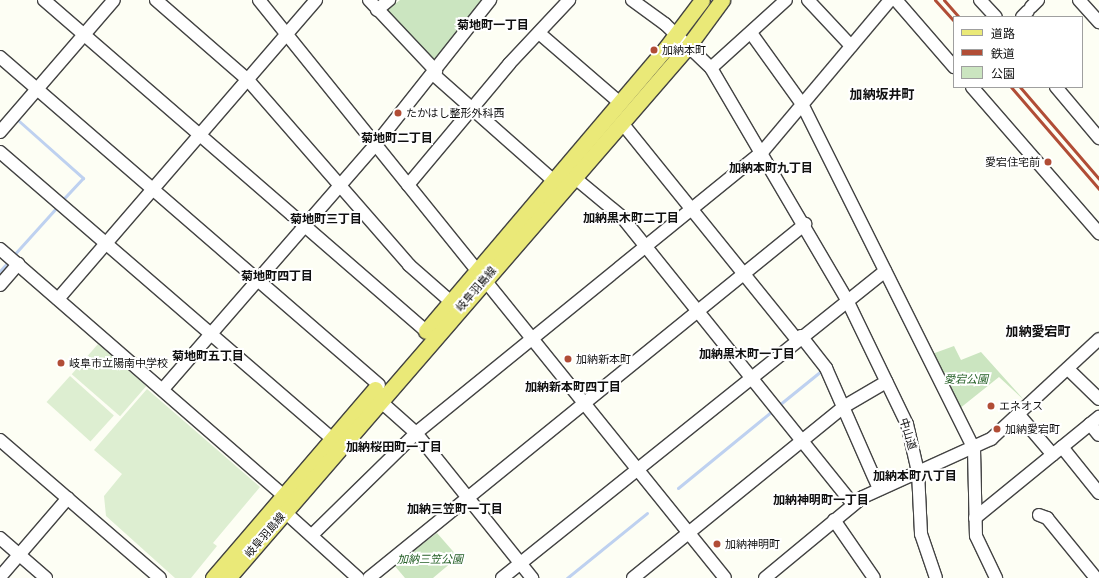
<!DOCTYPE html>
<html>
<head>
<meta charset="utf-8">
<style>
	body { margin:0 }
	#map { position:relative; width:1099px; height:578px; overflow:hidden; background:#fdfef4; font-family:"IBM Plex Serif","Noto Sans JP",serif }
	div>[style] { position:absolute }
	[style*='--x'] { left:calc(var(--x)*1px); top:calc(var(--y)*1px); width:calc(var(--w)*1px); rotate:calc(var(--a)*1deg) }
	.green>* { inset:0; background:#cbe5c0 }
	.pitch>* { inset:0; background:#ddeed1; transform-origin:0 0 }
	.stream>* { height:3px; margin:-1.5px; padding:0 1.5px; transform-origin:1.5px; border-radius:1.5px; background:#bed1f0 }
	.roads { filter:drop-shadow(1px 0 #434343) drop-shadow(-1px 0 #434343) drop-shadow(0 1px #434343) drop-shadow(0 -1px #434343) }
	.minor>* { height:12px; margin:-6px; padding:0 6px; transform-origin:6px; border-radius:6px; background:#fff }
	.major>* { height:15px; margin:-7.5px; padding:0 7.5px; transform-origin:7.5px; border-radius:7.5px; background:#eae978 }
	.rail>* { height:3px; margin:-1.5px; padding:0 1.5px; transform-origin:1.5px; border-radius:1.5px; background:#b14d36 }
	.dots>* { width:11px; height:11px; translate:-50% -50%; box-sizing:border-box; border:2px solid #fff; border-radius:50% }
	span { translate:-50% -50%; white-space:nowrap; text-align:center; line-height:1.15; -webkit-text-stroke:4px #fff; paint-order:stroke }
	.poi-label { font-size:11px; color:#101010 }
	.left { translate:0 -50%; text-align:left }
	.right { translate:-100% -50%; text-align:right }
	.street-label { font-size:11px; color:#101010 }
	.park-label { font-size:11px; color:#266128; font-style:italic }
	.neighbourhood-label { font-size:12px; color:#101010; font-weight:700 }
	.quarter-label { font-size:13px; color:#101010; font-weight:700 }
	.legend { position:absolute; left:953px; top:16px; width:130px; height:72px; box-sizing:border-box; background:#fff; border:1px solid #9f9f9f; margin:0; padding:5px 7px; list-style:none; font-size:12px; color:#101010 }
	.legend li { display:flex; align-items:center; gap:8px; height:20px }
	.legend b { width:20px; border:1px solid #9f9f9f }
</style>
</head>
<body>
<div id="map">
	<div class="green">
		<div style="clip-path:polygon(400px 0,486px 0,436px 65px,391px 17px,387px 10px)"></div>
		<div style="clip-path:polygon(954px 346px,961px 360px,981px 352px,1024px 400px,999px 377px,959px 409px,932px 354px)"></div>
		<div style="clip-path:polygon(437px 533px,458px 557px,433px 578px,405px 578px,394px 565px)"></div>
	</div>
	<div class="pitch">
		<div style="left:98px;top:344px;width:64px;height:40px;rotate:41deg"></div>
		<div style="left:70px;top:376px;width:59px;height:35px;rotate:42deg"></div>
		<div style="clip-path:polygon(147px 389px,260px 487px,213px 543px,217px 546px,191px 578px,175px 578px,106px 516px,104px 496px,122px 474px,94px 450px)"></div>
	</div>
	<div class="stream">
		<div style="--x:19;--y:121;--w:86;--a:41.7"></div>
		<div style="--x:83;--y:178;--w:33;--a:133"></div>
		<div style="--x:12;--y:257;--w:69;--a:-48"></div>
		<div style="--x:0;--y:271;--w:12;--a:-48"></div>
		<div style="--x:779;--y:405;--w:54;--a:-39"></div>
		<div style="--x:678;--y:488;--w:122;--a:-39.3"></div>
		<div style="--x:567;--y:578;--w:103;--a:-39.1"></div>
	</div>
	<div class="roads">
		<div class="minor">
			<div style="--x:44;--y:0;--w:505;--a:40.91"></div>
			<div style="--x:156;--y:0;--w:121;--a:41"></div>
			<div style="--x:247;--y:79;--w:247;--a:48.9"></div>
			<div style="--x:409;--y:265;--w:55;--a:41.3"></div>
			<div style="--x:259;--y:0;--w:742;--a:51.12"></div>
			<div style="--x:369;--y:0;--w:98;--a:46.7"></div>
			<div style="--x:632;--y:0;--w:41;--a:36"></div>
			<div style="--x:665;--y:24;--w:64;--a:43.7"></div>
			<div style="--x:711;--y:68;--w:269;--a:59.6"></div>
			<div style="--x:847;--y:300;--w:138;--a:64.2"></div>
			<div style="--x:907;--y:424;--w:49;--a:77.1"></div>
			<div style="--x:918;--y:472;--w:62;--a:87.2"></div>
			<div style="--x:921;--y:534;--w:46;--a:71.2"></div>
			<div style="--x:808;--y:0;--w:63;--a:46.9"></div>
			<div style="--x:896;--y:0;--w:89;--a:49.1"></div>
			<div style="--x:980;--y:0;--w:23;--a:47"></div>
			<div style="--x:1079;--y:0;--w:30;--a:48"></div>
			<div style="--x:1031;--y:7;--w:10;--a:-45"></div>
			<div style="--x:377;--y:10;--w:16;--a:-40"></div>
			<div style="--x:1022;--y:17;--w:8;--a:-45"></div>
			<div style="--x:539;--y:33;--w:106;--a:40.8"></div>
			<div style="--x:751;--y:33;--w:87;--a:54.3"></div>
			<div style="--x:802;--y:104;--w:385;--a:63.5"></div>
			<div style="--x:974;--y:449;--w:87;--a:88.7"></div>
			<div style="--x:976;--y:536;--w:47;--a:64.5"></div>
			<div style="--x:0;--y:57;--w:501;--a:40.87"></div>
			<div style="--x:711;--y:68;--w:101;--a:-42.2"></div>
			<div style="--x:433;--y:74;--w:160;--a:41.5"></div>
			<div style="--x:972;--y:87;--w:194;--a:49"></div>
			<div style="--x:1056;--y:87;--w:67;--a:49.9"></div>
			<div style="--x:622;--y:123;--w:277;--a:51.1"></div>
			<div style="--x:0;--y:132;--w:174;--a:-49.2"></div>
			<div style="--x:0;--y:152;--w:439;--a:40.8"></div>
			<div style="--x:575;--y:178;--w:61;--a:39.7"></div>
			<div style="--x:622;--y:217;--w:368;--a:51.2"></div>
			<div style="--x:408;--y:185;--w:158;--a:-50.1"></div>
			<div style="--x:509;--y:64;--w:88;--a:-46.8"></div>
			<div style="--x:0;--y:249;--w:376;--a:41"></div>
			<div style="--x:0;--y:285;--w:28;--a:-49"></div>
			<div style="--x:58;--y:299;--w:395;--a:-49.2"></div>
			<div style="--x:801;--y:336;--w:41;--a:52"></div>
			<div style="--x:826;--y:368;--w:132;--a:66.3"></div>
			<div style="--x:1068;--y:369;--w:43;--a:44.1"></div>
			<div style="--x:163;--y:389;--w:325;--a:-49"></div>
			<div style="--x:376;--y:144;--w:184;--a:-51.6"></div>
			<div style="--x:379;--y:400;--w:50;--a:41.7"></div>
			<div style="--x:416;--y:433;--w:186;--a:51.3"></div>
			<div style="--x:1019;--y:415;--w:52;--a:49.6"></div>
			<div style="--x:1090;--y:424;--w:14;--a:51"></div>
			<div style="--x:0;--y:440;--w:211;--a:40.8"></div>
			<div style="--x:1062;--y:447;--w:59;--a:51.2"></div>
			<div style="--x:285;--y:512;--w:98;--a:42.1"></div>
			<div style="--x:1039;--y:515;--w:9;--a:21"></div>
			<div style="--x:1047;--y:518;--w:77;--a:50.8"></div>
			<div style="--x:975;--y:518;--w:160;--a:-39.2"></div>
			<div style="--x:834;--y:520;--w:70;--a:55.4"></div>
			<div style="--x:313;--y:534;--w:144;--a:-44.4"></div>
			<div style="--x:416;--y:433;--w:447;--a:-39.1"></div>
			<div style="--x:763;--y:151;--w:197;--a:-49.9"></div>
			<div style="--x:0;--y:538;--w:61;--a:41"></div>
			<div style="--x:0;--y:577;--w:104;--a:-49.3"></div>
			<div style="--x:369;--y:578;--w:562;--a:-39.07"></div>
			<div style="--x:502;--y:578;--w:491;--a:-38.7"></div>
			<div style="--x:633;--y:578;--w:273;--a:-39.1"></div>
			<div style="--x:845;--y:406;--w:48;--a:-30.3"></div>
			<div style="--x:765;--y:578;--w:127;--a:-39.6"></div>
			<div style="--x:863;--y:497;--w:141;--a:-24.4"></div>
			<div style="--x:991;--y:439;--w:147;--a:-42.8"></div>
		</div>
		<div class="major">
			<div style="--x:426;--y:331;--w:370;--a:-49.7"></div>
			<div style="--x:665;--y:49;--w:61;--a:-52.9"></div>
			<div style="--x:213;--y:578;--w:249;--a:-49.4"></div>
			<div style="--x:228;--y:578;--w:705;--a:-49.14"></div>
			<div style="--x:689;--y:45;--w:56;--a:-53.7"></div>
		</div>
	</div>
	<div class="rail">
		<div style="--x:935;--y:0;--w:28;--a:48"></div>
		<div style="--x:944;--y:0;--w:23;--a:49"></div>
		<div style="--x:1011;--y:87;--w:135;--a:49.2"></div>
		<div style="--x:1020;--y:87;--w:121;--a:49.3"></div>
	</div>
	<div class="dots">
		<div style="left:654px;top:50px;background:#b14d36"></div>
		<div style="left:398px;top:113px;background:#b14d36"></div>
		<div style="left:1048px;top:162px;background:#b14d36"></div>
		<div style="left:568px;top:359px;background:#b14d36"></div>
		<div style="left:61px;top:363px;background:#b14d36"></div>
		<div style="left:991px;top:406px;background:#b14d36"></div>
		<div style="left:997px;top:429px;background:#b14d36"></div>
		<div style="left:717px;top:544px;background:#b14d36"></div>
	</div>
	<div class="poi-label">
		<span class="left" style="left:662px;top:50px">加納本町</span>
		<span class="left" style="left:406px;top:113px">たかはし整形外科西</span>
		<span class="right" style="left:1040px;top:162px">愛宕住宅前</span>
		<span class="left" style="left:576px;top:359px">加納新本町</span>
		<span class="left" style="left:69px;top:363px">岐阜市立陽南中学校</span>
		<span class="left" style="left:999px;top:406px">エネオス</span>
		<span class="left" style="left:1005px;top:429px">加納愛宕町</span>
		<span class="left" style="left:725px;top:544px">加納神明町</span>
	</div>
	<div class="street-label">
		<span style="left:476px;top:289px;rotate:-49deg">岐阜羽島線</span>
		<span style="left:908px;top:434px;rotate:73deg">中山道</span>
		<span style="left:265px;top:535px;rotate:-49deg">岐阜羽島線</span>
	</div>
	<div class="park-label">
		<span style="left:966px;top:379px">愛宕公園</span>
		<span style="left:430px;top:559px">加納三笠公園</span>
	</div>
	<div class="neighbourhood-label">
		<span style="left:493px;top:25px">菊地町一丁目</span>
		<span style="left:397px;top:138px">菊地町二丁目</span>
		<span style="left:771px;top:168px">加納本町九丁目</span>
		<span style="left:631px;top:218px">加納黒木町二丁目</span>
		<span style="left:326px;top:219px">菊地町三丁目</span>
		<span style="left:277px;top:276px">菊地町四丁目</span>
		<span style="left:747px;top:354px">加納黒木町一丁目</span>
		<span style="left:208px;top:356px">菊地町五丁目</span>
		<span style="left:573px;top:387px">加納新本町四丁目</span>
		<span style="left:394px;top:447px">加納桜田町一丁目</span>
		<span style="left:915px;top:476px">加納本町八丁目</span>
		<span style="left:821px;top:500px">加納神明町一丁目</span>
		<span style="left:455px;top:509px">加納三笠町一丁目</span>
	</div>
	<div class="quarter-label">
		<span style="left:882px;top:95px">加納坂井町</span>
		<span style="left:1038px;top:332px">加納愛宕町</span>
	</div>
	<ul class="legend">
	<li><b style="height:5px;background:#eae978"></b>道路</li>
	<li><b style="height:5px;background:#b14d36"></b>鉄道</li>
	<li><b style="height:11px;background:#cbe5c0"></b>公園</li>
	</ul>
</div>
</body>
</html>
